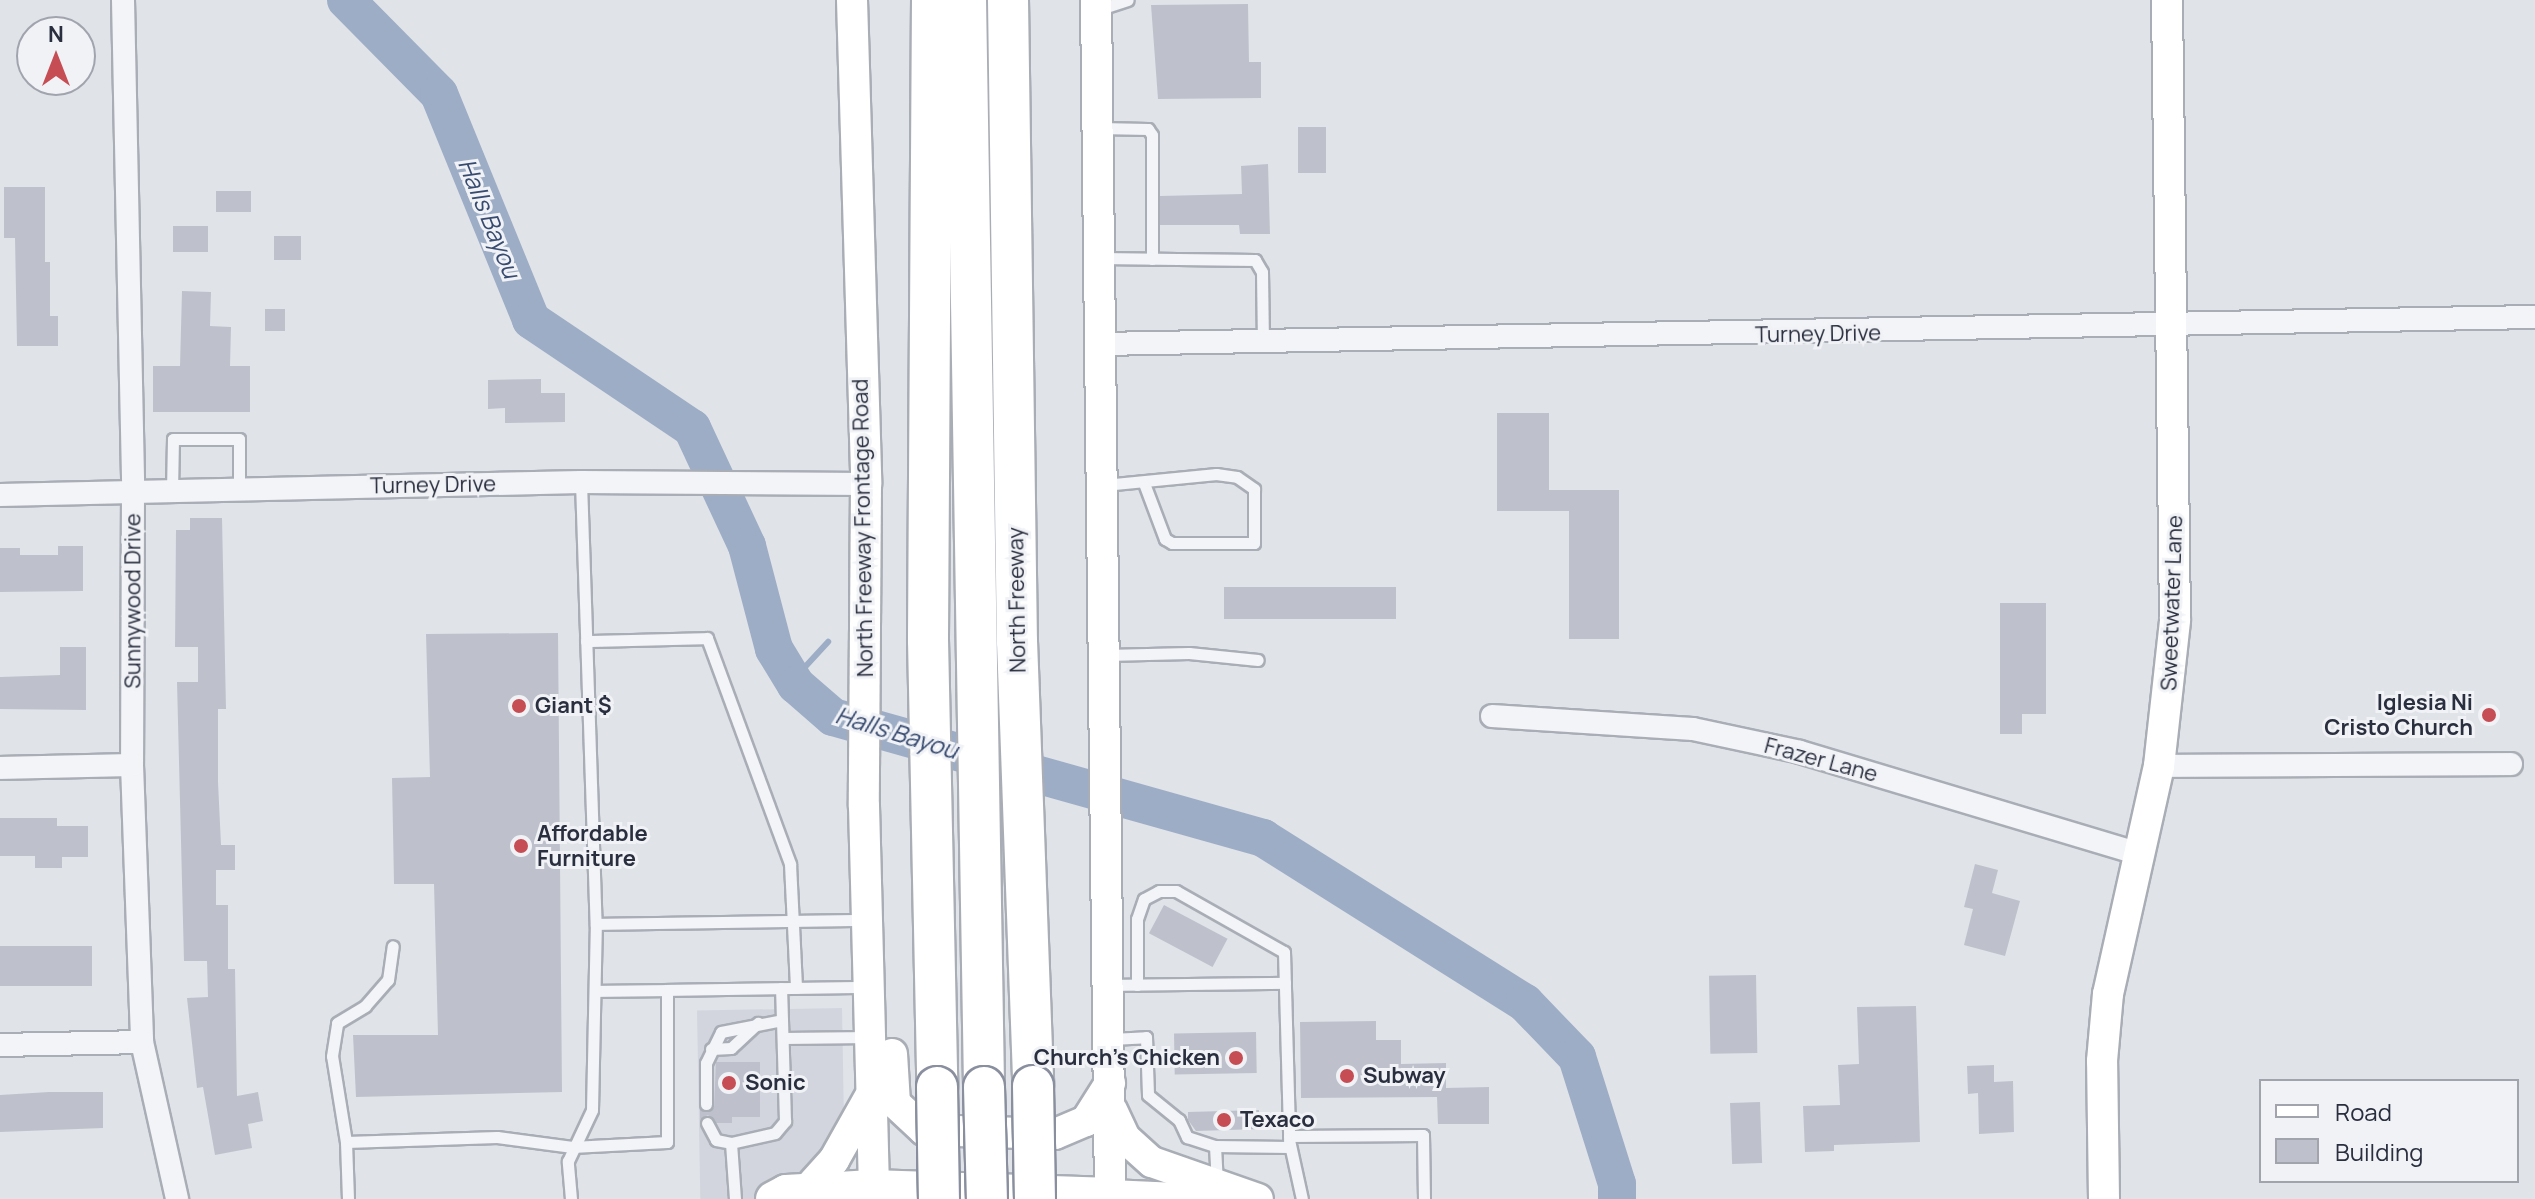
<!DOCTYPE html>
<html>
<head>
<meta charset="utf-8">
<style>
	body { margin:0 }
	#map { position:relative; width:2535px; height:1199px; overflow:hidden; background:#e0e3e8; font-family:Manrope,sans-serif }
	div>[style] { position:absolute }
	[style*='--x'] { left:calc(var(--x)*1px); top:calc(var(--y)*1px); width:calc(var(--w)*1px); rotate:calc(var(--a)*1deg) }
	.built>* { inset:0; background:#d2d5dd; transform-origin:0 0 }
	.stream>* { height:6px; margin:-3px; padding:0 3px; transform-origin:3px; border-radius:3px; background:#9dadc6 }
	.river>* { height:38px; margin:-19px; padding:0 19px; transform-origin:19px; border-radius:19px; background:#9dadc6 }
	.building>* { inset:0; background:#bec1cb; transform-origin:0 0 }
	.roads { filter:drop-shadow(2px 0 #a9adb5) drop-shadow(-2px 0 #a9adb5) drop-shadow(0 2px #a9adb5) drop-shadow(0 -2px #a9adb5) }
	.lane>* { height:11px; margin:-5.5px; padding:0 5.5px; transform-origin:5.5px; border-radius:5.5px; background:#f3f4f7 }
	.street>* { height:22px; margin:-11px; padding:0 11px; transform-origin:11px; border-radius:11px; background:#f3f4f7 }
	.secondary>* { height:30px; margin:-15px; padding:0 15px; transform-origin:15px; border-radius:15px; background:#fff }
	.primary>* { height:34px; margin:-17px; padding:0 17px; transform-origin:17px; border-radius:17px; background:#fff }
	.highway>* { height:40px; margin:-20px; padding:0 20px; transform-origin:20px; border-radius:20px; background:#fff }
	.bridges { filter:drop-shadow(2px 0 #898f9e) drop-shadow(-2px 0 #898f9e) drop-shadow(0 2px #898f9e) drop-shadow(0 -2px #898f9e) }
	.highway-bridge>* { height:40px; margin:-20px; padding:0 20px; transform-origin:20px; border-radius:20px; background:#fff }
	.dots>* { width:22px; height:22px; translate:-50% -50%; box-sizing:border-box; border:4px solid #f0f2f6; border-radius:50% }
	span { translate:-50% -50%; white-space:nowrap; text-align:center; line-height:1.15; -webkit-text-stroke:6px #f0f2f6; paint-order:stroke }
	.street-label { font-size:22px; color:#2a2f3f }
	.poi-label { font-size:22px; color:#2a2f3f; font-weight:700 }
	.right { translate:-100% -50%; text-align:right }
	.left { translate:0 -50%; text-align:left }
	.water-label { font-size:24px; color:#374a70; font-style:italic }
	.legend { position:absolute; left:2259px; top:1079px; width:260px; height:104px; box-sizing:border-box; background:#f0f2f6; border:2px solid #a1a4ad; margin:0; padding:10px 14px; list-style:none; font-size:24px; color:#2a2f3f }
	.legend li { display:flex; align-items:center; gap:16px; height:40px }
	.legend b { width:40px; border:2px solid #a1a4ad }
	.north { position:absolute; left:16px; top:16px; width:80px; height:80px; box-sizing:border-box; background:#f0f2f6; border:2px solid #a1a4ad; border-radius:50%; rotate:0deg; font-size:22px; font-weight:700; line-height:32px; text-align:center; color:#2a2f3f }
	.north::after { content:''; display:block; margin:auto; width:28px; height:36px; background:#c54d53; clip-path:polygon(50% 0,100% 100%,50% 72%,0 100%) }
</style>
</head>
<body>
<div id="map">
	<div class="built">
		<div style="left:842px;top:1008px;width:191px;height:145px;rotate:89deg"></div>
	</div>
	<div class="stream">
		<div style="--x:793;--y:680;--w:52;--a:-47.4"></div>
	</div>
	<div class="river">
		<div style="--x:346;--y:0;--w:132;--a:45.3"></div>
		<div style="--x:439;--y:94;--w:244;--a:67.8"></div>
		<div style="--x:531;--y:320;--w:194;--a:33.9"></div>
		<div style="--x:692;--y:428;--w:130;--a:65"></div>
		<div style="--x:747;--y:546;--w:106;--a:75.3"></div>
		<div style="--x:774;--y:649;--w:42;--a:58.6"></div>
		<div style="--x:796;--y:685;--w:49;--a:40.9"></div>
		<div style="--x:833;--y:717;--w:447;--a:15.7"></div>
		<div style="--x:1263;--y:838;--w:310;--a:32.2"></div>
		<div style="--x:1525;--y:1003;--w:75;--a:46.1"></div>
		<div style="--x:1577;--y:1057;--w:133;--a:72.5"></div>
		<div style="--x:1617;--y:1184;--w:15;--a:90"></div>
	</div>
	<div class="building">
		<div style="clip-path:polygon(1248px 4px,1249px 62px,1261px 62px,1261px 98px,1158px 99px,1151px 5px)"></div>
		<div style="left:1298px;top:127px;width:28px;height:46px"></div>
		<div style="clip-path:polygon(1268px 164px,1270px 234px,1240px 234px,1239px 225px,1160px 225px,1160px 196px,1242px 194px,1241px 166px)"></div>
		<div style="clip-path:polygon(4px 187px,45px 187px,45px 262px,50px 262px,50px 316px,58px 316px,58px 346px,17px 346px,15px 238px,4px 238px)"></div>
		<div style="left:216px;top:191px;width:35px;height:21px"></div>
		<div style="left:173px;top:226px;width:35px;height:26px"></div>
		<div style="left:274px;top:236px;width:27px;height:24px"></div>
		<div style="clip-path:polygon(182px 291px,211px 292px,210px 326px,231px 327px,230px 366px,250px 366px,250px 412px,153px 412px,153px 366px,180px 366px)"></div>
		<div style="left:265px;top:309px;width:20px;height:22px"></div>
		<div style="clip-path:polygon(541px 379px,541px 393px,565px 393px,565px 422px,505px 423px,505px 408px,488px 409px,488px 380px)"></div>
		<div style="clip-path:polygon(1497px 413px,1549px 413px,1549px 490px,1619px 490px,1619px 639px,1569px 639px,1569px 511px,1497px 511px)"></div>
		<div style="clip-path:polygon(190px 518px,222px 518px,226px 709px,218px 709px,218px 782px,221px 845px,235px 845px,235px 870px,216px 870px,216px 905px,228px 905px,228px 969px,235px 969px,237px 1096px,258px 1092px,263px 1121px,248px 1124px,252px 1148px,215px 1155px,203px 1087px,197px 1088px,187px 998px,208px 997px,207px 961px,184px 961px,177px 682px,198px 682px,198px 647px,175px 647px,176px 530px,190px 530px)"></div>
		<div style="clip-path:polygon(58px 546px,83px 546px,83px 591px,0 592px,0 548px,20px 548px,20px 555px,58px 555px)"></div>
		<div style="left:1224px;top:587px;width:172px;height:32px"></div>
		<div style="clip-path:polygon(2000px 603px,2046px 603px,2046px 714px,2022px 714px,2022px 734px,2000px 734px)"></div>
		<div style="clip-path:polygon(558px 633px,562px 1092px,356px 1097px,353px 1035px,438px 1035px,434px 884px,394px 884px,392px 778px,430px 777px,426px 634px)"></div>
		<div style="clip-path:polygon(60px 647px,86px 647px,86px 710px,0 709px,0 677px,60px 675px)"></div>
		<div style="clip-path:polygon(0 818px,57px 818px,57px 826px,88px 826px,88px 857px,62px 857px,62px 868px,35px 868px,35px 856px,0 856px)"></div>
		<div style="clip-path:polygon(1975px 864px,1998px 870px,1992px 893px,2020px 901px,2005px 956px,1964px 945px,1973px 909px,1964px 907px)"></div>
		<div style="left:1164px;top:905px;width:72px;height:32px;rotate:28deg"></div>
		<div style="left:0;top:946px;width:92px;height:40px"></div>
		<div style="left:1756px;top:975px;width:78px;height:47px;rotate:89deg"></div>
		<div style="clip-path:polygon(1916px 1006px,1920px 1142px,1834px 1145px,1834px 1151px,1805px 1152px,1803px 1106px,1840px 1105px,1838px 1065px,1859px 1064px,1857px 1007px)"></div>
		<div style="clip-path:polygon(1376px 1021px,1376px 1040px,1401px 1040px,1401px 1064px,1446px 1063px,1446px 1088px,1489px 1087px,1489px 1124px,1438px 1124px,1437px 1097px,1301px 1098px,1300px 1022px)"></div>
		<div style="left:1256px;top:1032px;width:41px;height:82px;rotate:89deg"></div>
		<div style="clip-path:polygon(716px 1062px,760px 1062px,760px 1117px,732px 1117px,732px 1123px,716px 1123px,708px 1115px,700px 1119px,700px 1109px,714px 1108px)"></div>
		<div style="clip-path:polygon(1994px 1065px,1994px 1082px,2013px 1081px,2014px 1132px,1979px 1134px,1978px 1093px,1968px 1094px,1967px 1066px)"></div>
		<div style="clip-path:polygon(49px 1092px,103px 1092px,103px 1128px,0 1132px,0 1095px)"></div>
		<div style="left:1760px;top:1102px;width:61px;height:30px;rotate:88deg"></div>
		<div style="clip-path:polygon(1259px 1110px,1259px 1129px,1196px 1131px,1188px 1120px,1188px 1112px)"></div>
	</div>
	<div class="roads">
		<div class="lane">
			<div style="--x:1100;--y:9;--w:29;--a:-18"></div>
			<div style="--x:1099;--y:128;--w:49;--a:1.2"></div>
			<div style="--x:1148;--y:129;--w:7;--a:56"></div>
			<div style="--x:1152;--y:135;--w:124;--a:90"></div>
			<div style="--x:1100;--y:258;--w:155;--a:0.7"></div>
			<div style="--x:1255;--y:260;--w:14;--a:60"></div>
			<div style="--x:1262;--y:272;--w:70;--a:89.2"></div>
			<div style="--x:581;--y:482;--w:442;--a:88.1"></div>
			<div style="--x:596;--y:924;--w:269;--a:-0.9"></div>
			<div style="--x:1104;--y:485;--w:113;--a:-5.6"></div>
			<div style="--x:1216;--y:474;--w:21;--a:8"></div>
			<div style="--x:1237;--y:477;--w:21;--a:35"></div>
			<div style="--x:1254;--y:489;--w:54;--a:90"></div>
			<div style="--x:1254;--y:543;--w:82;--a:180"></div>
			<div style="--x:1172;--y:543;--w:8;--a:-150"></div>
			<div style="--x:1165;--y:539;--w:60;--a:-110.6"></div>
			<div style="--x:172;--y:491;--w:52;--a:-88.9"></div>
			<div style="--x:173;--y:439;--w:66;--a:0"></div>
			<div style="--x:239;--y:439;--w:50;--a:90"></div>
			<div style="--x:586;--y:641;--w:121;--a:-1.4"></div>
			<div style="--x:707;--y:638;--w:241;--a:69.8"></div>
			<div style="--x:790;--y:864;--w:124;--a:87.2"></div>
			<div style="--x:1106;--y:655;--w:83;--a:-1.4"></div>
			<div style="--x:1189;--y:653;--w:69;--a:5.8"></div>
			<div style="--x:1110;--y:985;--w:175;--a:-0.7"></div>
			<div style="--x:1137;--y:985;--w:66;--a:-90"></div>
			<div style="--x:1137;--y:919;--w:21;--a:-71"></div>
			<div style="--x:1144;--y:899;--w:17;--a:-28"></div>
			<div style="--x:1159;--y:891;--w:17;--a:0"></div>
			<div style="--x:1176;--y:891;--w:124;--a:29.5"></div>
			<div style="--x:1284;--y:952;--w:184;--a:88.4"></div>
			<div style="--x:1289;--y:1136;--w:134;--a:-0.4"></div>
			<div style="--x:1423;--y:1135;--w:64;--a:89.1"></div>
			<div style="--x:595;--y:991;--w:72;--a:-0.8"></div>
			<div style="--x:783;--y:1038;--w:87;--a:-0.7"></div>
			<div style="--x:1111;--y:1039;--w:35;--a:-3"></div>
			<div style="--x:1146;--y:1037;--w:58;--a:88"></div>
			<div style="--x:1148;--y:1095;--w:40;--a:39"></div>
			<div style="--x:1179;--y:1120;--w:19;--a:65"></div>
			<div style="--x:1187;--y:1137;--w:29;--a:18"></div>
			<div style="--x:1215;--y:1146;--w:74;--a:0.8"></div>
			<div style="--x:711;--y:1049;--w:20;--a:-3"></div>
			<div style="--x:731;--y:1048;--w:37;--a:-43"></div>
			<div style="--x:706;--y:1104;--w:41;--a:-90"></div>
			<div style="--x:706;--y:1063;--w:34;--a:-64"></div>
			<div style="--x:721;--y:1032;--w:62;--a:-11.1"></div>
			<div style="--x:707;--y:1123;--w:19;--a:62"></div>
			<div style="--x:716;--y:1140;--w:15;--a:11"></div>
			<div style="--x:1289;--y:1140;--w:60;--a:77.6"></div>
			<div style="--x:346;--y:1142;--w:87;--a:-99.2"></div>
			<div style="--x:332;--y:1056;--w:33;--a:-81"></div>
			<div style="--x:337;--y:1023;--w:33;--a:-31"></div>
			<div style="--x:365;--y:1006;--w:35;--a:-49"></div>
			<div style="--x:388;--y:980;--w:34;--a:-82"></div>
			<div style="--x:1215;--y:1146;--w:36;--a:87"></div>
			<div style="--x:348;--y:1199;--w:57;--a:-92"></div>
			<div style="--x:346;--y:1142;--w:151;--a:-1.9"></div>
			<div style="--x:497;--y:1137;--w:76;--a:7.6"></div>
			<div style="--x:572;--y:1147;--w:95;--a:-3"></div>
			<div style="--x:667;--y:1142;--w:152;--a:-90"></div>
			<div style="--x:667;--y:990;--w:200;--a:-0.9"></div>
			<div style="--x:571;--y:1199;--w:38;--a:-95"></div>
			<div style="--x:568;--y:1161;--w:56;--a:-64.8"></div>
			<div style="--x:592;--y:1110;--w:186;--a:-88.8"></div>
			<div style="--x:735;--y:1199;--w:56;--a:-94.1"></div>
			<div style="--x:731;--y:1143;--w:45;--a:-12.8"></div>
			<div style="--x:775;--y:1133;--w:16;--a:-50"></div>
			<div style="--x:785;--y:1121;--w:133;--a:-91.7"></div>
		</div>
		<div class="street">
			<div style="--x:123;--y:0;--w:492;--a:88.8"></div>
			<div style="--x:133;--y:492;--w:273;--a:90.2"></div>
			<div style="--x:132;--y:765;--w:277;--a:87.9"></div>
			<div style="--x:142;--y:1042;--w:161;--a:77.4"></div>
			<div style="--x:1101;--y:344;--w:1434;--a:-1.08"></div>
			<div style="--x:0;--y:495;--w:581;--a:-1.28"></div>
			<div style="--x:581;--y:482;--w:285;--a:0.4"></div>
			<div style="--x:1492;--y:716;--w:201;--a:3.7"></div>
			<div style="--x:1693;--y:729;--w:109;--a:12.1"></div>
			<div style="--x:1800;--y:752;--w:356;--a:16.7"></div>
			<div style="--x:2159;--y:766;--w:352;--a:-0.3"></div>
			<div style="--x:0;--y:768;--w:132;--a:-1.3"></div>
			<div style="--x:0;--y:1045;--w:142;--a:-1.2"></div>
		</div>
		<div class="secondary">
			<div style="--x:852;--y:0;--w:484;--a:88.3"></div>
			<div style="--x:866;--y:484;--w:322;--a:90.4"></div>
			<div style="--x:864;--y:806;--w:393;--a:88.5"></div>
			<div style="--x:1096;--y:0;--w:1199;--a:89.33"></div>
			<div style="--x:892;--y:1054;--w:49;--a:86.5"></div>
			<div style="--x:895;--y:1103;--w:40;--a:43"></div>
			<div style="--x:924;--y:1130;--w:131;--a:1.7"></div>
			<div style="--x:1055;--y:1134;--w:34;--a:-23"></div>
			<div style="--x:1086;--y:1121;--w:45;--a:-57.7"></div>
			<div style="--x:1112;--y:1110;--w:31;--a:65"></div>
			<div style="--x:1125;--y:1138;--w:36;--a:42"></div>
			<div style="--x:1152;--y:1162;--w:112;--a:19.2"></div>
			<div style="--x:806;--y:1191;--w:42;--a:-47.9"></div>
			<div style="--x:834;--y:1160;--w:71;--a:-60.6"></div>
			<div style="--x:1110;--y:1195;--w:89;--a:2.6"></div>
			<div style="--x:2104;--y:1199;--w:138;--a:-90.8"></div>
			<div style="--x:2102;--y:1061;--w:67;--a:-84.9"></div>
			<div style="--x:2108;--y:994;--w:234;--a:-77.4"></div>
			<div style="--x:2159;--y:766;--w:147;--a:-83.7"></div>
			<div style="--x:2175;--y:620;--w:620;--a:-90.74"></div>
		</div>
		<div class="primary">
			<div style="--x:773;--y:1199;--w:15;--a:-28"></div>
			<div style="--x:786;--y:1192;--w:87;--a:-3.3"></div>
			<div style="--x:873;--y:1187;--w:237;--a:1.9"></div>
		</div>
		<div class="highway">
			<div style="--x:932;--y:0;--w:640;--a:90.36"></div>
			<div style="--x:928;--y:640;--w:447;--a:88.8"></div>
			<div style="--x:966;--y:0;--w:1087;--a:89.05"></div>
			<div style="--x:1008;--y:0;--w:641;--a:89.2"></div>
			<div style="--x:1017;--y:641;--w:445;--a:87.9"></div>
		</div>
	</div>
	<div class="bridges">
		<div class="highway-bridge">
			<div style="--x:1033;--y:1086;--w:113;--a:89"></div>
			<div style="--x:937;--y:1087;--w:112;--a:89"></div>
			<div style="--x:984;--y:1087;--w:112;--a:88.5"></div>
		</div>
	</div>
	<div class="dots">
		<div style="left:519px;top:706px;background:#c54d53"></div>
		<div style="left:2489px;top:715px;background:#c54d53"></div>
		<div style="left:521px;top:846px;background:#c54d53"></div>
		<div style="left:1236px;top:1058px;background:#c54d53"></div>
		<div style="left:1347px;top:1076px;background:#c54d53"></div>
		<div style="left:729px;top:1083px;background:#c54d53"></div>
		<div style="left:1224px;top:1120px;background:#c54d53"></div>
	</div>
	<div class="street-label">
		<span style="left:1818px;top:334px;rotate:-1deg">Turney Drive</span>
		<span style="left:433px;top:485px;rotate:-1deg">Turney Drive</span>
		<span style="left:863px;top:528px;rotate:-91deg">North Freeway Frontage Road</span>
		<span style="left:1017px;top:600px;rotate:-91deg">North Freeway</span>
		<span style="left:133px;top:601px;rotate:-90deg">Sunnywood Drive</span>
		<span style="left:2172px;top:603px;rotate:-88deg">Sweetwater Lane</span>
		<span style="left:1821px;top:760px;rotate:15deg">Frazer Lane</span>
	</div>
	<div class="poi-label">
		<span class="right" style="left:2473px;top:715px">Iglesia Ni<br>Cristo Church</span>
		<span class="left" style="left:535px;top:706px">Giant $</span>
		<span class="left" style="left:537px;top:846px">Affordable<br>Furniture</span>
		<span class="right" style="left:1220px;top:1058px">Church's Chicken</span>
		<span class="left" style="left:1363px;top:1076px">Subway</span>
		<span class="left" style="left:745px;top:1083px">Sonic</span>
		<span class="left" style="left:1240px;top:1120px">Texaco</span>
	</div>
	<div class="water-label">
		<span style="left:490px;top:218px;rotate:68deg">Halls Bayou</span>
		<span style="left:897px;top:732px;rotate:17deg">Halls Bayou</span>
	</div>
	<ul class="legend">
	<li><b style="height:10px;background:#fff"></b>Road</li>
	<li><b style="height:22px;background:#bec1cb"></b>Building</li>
	</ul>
	<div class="north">N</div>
</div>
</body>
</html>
